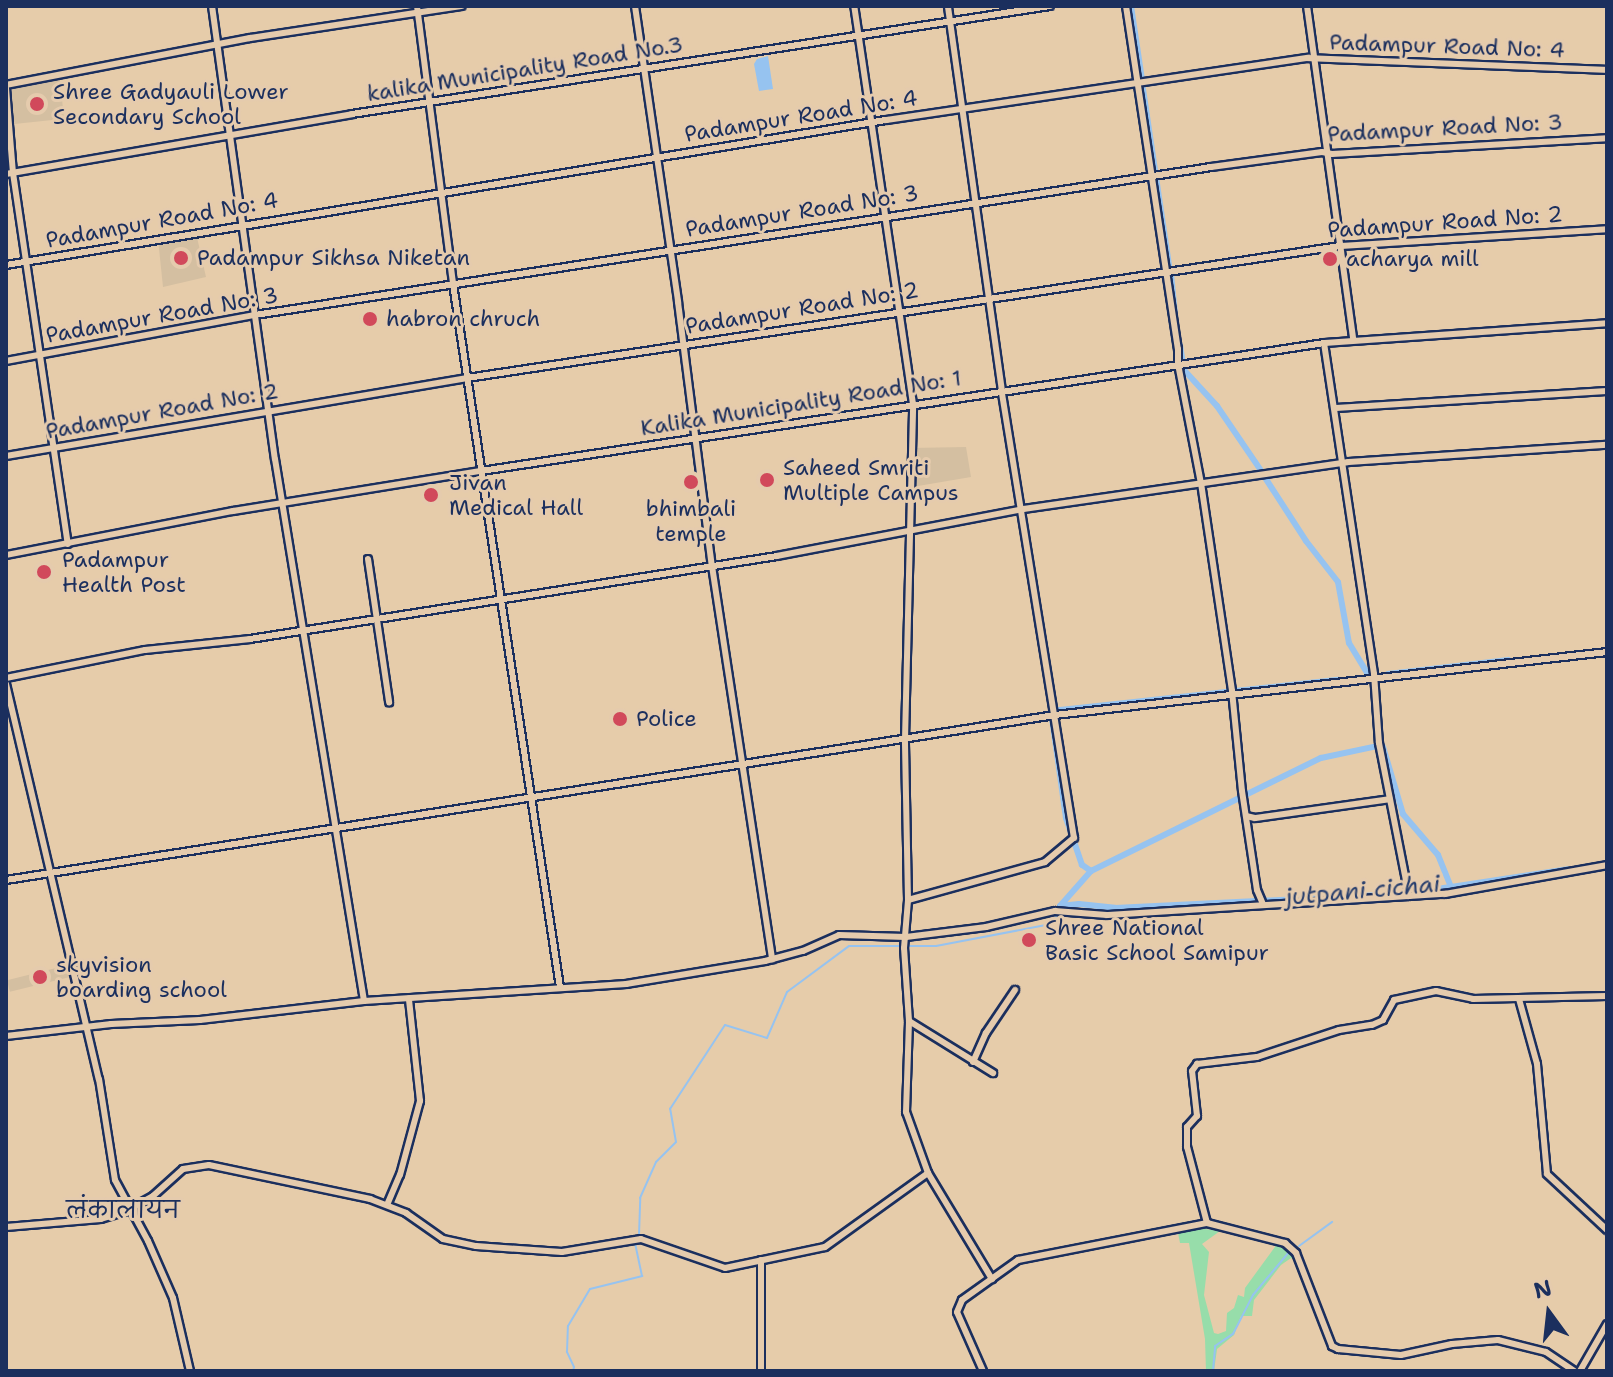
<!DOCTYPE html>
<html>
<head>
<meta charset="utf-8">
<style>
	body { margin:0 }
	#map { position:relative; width:1613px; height:1377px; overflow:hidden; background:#e6ccaa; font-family:"Shantell Sans","Playpen Sans Deva",sans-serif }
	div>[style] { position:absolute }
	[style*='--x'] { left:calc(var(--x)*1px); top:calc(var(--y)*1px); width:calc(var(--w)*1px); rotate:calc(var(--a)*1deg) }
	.built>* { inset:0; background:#d4bfa1; transform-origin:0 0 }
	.green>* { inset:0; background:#97ddaa }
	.water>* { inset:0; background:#96c3f0 }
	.stream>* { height:2px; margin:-1px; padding:0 1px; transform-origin:1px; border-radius:1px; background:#96c3f0 }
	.canal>* { height:6px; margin:-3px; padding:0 3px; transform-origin:3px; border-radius:3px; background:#96c3f0 }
	.roads { filter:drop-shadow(2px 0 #1b2f5e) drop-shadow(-2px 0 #1b2f5e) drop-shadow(0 2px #1b2f5e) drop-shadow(0 -2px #1b2f5e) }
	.minor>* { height:6px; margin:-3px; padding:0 3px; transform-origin:3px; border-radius:3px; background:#e5cbad }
	.dots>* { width:22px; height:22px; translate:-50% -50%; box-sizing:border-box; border:4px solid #e5cbad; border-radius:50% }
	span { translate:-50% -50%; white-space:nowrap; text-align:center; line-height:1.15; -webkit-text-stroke:6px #e5cbad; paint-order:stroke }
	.street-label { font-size:22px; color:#1b2f5e }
	.poi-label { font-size:22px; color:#1b2f5e }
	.left { translate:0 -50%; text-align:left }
	.water-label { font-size:24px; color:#273e6d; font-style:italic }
	.neighbourhood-label { font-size:24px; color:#1b2f5e }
	.frame { position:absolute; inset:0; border:8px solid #1b2f5e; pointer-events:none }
	.north { position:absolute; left:1509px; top:1273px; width:80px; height:80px; -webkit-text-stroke:6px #e5cbad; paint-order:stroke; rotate:345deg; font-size:22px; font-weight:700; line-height:32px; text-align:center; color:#1b2f5e }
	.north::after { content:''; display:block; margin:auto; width:28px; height:36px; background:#1b2f5e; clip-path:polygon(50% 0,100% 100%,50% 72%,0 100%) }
</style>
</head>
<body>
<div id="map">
	<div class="built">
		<div style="left:60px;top:80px;width:39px;height:50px;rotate:84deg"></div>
		<div style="clip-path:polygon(196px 233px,206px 277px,163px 287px,158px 239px)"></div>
		<div style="clip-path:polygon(966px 447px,971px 477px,912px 487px,911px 448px)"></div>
		<div style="left:72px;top:964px;width:12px;height:67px;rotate:76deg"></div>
	</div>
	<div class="green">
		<div style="clip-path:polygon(1197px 1228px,1220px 1231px,1202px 1244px,1209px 1252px,1204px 1295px,1214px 1333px,1218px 1334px,1226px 1331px,1227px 1313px,1234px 1308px,1238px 1295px,1244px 1297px,1245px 1288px,1277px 1244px,1295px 1254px,1298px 1263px,1291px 1258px,1281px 1265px,1254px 1300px,1252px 1316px,1241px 1316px,1234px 1335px,1217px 1349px,1214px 1371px,1206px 1371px,1205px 1339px,1189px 1243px,1180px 1243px,1178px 1233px)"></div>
	</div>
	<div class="water">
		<div style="clip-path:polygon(768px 56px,773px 89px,759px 91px,754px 64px,757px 59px)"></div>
	</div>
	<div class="stream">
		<div style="--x:906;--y:946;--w:30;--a:0"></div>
		<div style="--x:936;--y:946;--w:117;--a:-10.8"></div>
		<div style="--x:1051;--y:924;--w:11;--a:-56"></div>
		<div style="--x:639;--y:1235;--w:37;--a:-88"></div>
		<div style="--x:640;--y:1198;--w:39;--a:-66"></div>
		<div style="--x:656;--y:1162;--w:28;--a:-45"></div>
		<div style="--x:676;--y:1142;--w:34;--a:-100"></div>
		<div style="--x:670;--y:1109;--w:100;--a:-56.8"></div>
		<div style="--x:725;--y:1025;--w:44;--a:17.2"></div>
		<div style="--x:767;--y:1038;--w:50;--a:-66.5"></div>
		<div style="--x:787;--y:992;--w:77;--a:-36.6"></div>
		<div style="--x:849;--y:946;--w:51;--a:0"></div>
		<div style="--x:1299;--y:1246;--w:41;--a:-36"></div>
		<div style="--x:573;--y:1371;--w:4;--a:-76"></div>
		<div style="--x:574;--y:1367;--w:17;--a:-115"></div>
		<div style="--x:567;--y:1352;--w:26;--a:-88"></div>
		<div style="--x:568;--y:1326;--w:43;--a:-59.3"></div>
		<div style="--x:590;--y:1289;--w:54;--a:-14"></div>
		<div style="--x:642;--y:1276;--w:34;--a:-102"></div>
		<div style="--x:1213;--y:1371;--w:25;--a:-85"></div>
		<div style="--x:1215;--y:1346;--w:22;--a:-34"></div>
		<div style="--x:1233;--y:1334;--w:44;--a:-62.9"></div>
		<div style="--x:1253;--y:1295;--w:56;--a:-50.1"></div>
	</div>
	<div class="canal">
		<div style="--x:1131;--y:6;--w:75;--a:81.5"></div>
		<div style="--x:1143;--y:89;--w:178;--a:81.6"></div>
		<div style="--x:1171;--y:274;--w:40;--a:84.3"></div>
		<div style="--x:1180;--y:345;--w:25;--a:81"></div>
		<div style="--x:1184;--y:370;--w:49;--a:47.5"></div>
		<div style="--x:1217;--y:406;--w:80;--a:55.7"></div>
		<div style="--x:1264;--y:476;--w:77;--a:57.1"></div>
		<div style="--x:1306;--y:541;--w:52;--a:52"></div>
		<div style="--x:1338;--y:582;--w:62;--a:79.8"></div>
		<div style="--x:1349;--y:643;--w:44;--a:58.8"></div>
		<div style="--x:1388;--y:674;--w:121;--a:-6.7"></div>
		<div style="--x:1091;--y:871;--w:256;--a:-26.2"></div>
		<div style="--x:1321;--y:758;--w:62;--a:-12"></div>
		<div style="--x:1451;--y:887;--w:118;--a:-8.7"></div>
		<div style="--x:1060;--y:906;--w:19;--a:-6"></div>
		<div style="--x:1079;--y:904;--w:36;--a:6"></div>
		<div style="--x:1115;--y:908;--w:286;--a:-2.8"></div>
		<div style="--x:1401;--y:894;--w:50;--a:-8"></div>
		<div style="--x:1451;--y:887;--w:35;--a:-112"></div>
		<div style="--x:1438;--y:855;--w:54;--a:-130.5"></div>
		<div style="--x:1403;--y:814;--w:70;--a:-106.6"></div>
		<div style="--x:1060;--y:906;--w:47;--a:-48.5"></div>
		<div style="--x:1091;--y:871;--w:11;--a:-146"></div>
		<div style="--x:1082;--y:865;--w:50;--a:-108.8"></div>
		<div style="--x:1066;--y:818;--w:108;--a:-98"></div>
		<div style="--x:1051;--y:711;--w:289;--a:-6.2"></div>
	</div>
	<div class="roads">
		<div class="minor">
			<div style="--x:212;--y:6;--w:457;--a:82.1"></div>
			<div style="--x:275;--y:459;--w:549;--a:80.67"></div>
			<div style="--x:417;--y:6;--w:280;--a:82.6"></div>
			<div style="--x:453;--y:284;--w:711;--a:81.35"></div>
			<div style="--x:635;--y:6;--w:299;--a:81.7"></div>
			<div style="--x:678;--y:302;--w:266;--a:82.7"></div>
			<div style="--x:712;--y:566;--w:398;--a:81.3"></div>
			<div style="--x:1126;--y:6;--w:347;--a:81.4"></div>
			<div style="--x:1178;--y:349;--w:15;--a:90"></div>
			<div style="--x:1178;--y:364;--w:121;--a:79.1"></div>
			<div style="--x:1201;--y:483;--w:210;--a:81.5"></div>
			<div style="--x:1232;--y:691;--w:100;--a:84.3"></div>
			<div style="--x:1242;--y:791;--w:100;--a:81.4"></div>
			<div style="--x:1257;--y:890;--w:15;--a:67"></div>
			<div style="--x:1307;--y:6;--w:336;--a:82.1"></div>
			<div style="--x:6;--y:85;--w:248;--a:-10.9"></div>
			<div style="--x:250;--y:38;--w:214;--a:-8.6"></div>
			<div style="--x:6;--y:88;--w:85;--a:85.3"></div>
			<div style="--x:13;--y:173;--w:375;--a:81.6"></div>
			<div style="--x:6;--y:174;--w:351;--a:-9.8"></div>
			<div style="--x:352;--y:114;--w:706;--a:-8.8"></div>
			<div style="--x:6;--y:265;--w:892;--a:-9.36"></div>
			<div style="--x:886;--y:120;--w:427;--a:-8.4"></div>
			<div style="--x:1308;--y:58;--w:299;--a:2.3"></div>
			<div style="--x:1324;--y:343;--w:335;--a:81.4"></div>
			<div style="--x:1374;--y:674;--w:69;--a:85.9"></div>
			<div style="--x:1379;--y:743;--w:156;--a:78.9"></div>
			<div style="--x:6;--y:361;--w:253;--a:-10.5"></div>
			<div style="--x:255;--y:315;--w:967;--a:-8.8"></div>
			<div style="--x:1211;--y:167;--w:112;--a:-7.7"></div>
			<div style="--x:1322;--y:152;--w:10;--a:11"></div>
			<div style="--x:1332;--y:154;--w:275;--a:-3.3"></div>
			<div style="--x:1335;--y:408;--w:273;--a:-3.6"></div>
			<div style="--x:6;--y:456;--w:468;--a:-9.6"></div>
			<div style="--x:467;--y:378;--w:883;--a:-8.6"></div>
			<div style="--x:1340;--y:246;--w:268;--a:-3.6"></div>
			<div style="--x:6;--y:555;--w:231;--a:-11"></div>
			<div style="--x:233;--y:511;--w:251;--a:-9.2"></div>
			<div style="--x:481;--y:471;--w:853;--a:-8.63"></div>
			<div style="--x:1324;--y:343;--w:284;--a:-4"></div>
			<div style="--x:368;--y:559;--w:145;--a:81.6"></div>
			<div style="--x:6;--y:678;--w:142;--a:-11.4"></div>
			<div style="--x:145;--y:650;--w:106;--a:-6"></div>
			<div style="--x:250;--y:639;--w:533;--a:-8.95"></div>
			<div style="--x:777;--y:556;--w:250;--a:-10.8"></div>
			<div style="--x:1023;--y:509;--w:328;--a:-8.2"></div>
			<div style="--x:1348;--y:462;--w:260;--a:-3.8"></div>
			<div style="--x:6;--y:684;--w:406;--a:76.8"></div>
			<div style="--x:99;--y:1079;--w:102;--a:81"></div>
			<div style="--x:115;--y:1180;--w:69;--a:61.6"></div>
			<div style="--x:148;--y:1241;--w:62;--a:66.3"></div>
			<div style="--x:173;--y:1298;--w:75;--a:76.9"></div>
			<div style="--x:1246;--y:816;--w:9;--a:13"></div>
			<div style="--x:1255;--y:818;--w:136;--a:-8"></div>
			<div style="--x:6;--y:880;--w:1062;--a:-8.94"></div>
			<div style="--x:1055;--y:715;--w:556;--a:-6.51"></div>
			<div style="--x:908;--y:900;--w:142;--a:-15.5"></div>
			<div style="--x:1045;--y:862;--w:38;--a:-40"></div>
			<div style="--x:1074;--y:838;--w:453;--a:-99.2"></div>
			<div style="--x:1002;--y:391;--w:389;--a:-98"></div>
			<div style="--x:1519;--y:999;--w:67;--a:74.5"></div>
			<div style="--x:1537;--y:1064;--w:110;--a:84.8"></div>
			<div style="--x:1547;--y:1174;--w:82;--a:43"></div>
			<div style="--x:909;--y:1021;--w:99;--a:31.8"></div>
			<div style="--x:6;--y:1036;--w:106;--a:-6.5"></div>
			<div style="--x:111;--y:1024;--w:89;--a:-2.6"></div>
			<div style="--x:200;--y:1020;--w:165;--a:-6.6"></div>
			<div style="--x:364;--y:1001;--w:263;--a:-3.7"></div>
			<div style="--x:626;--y:984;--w:141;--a:-9.4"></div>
			<div style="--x:765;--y:961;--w:39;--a:-15"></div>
			<div style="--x:803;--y:951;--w:39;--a:-24"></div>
			<div style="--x:839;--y:935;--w:67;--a:1.7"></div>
			<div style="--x:906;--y:937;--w:81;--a:-7.1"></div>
			<div style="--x:986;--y:927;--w:71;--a:-13.1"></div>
			<div style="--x:1055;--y:911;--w:52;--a:4.4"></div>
			<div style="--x:1107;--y:915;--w:339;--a:-3.6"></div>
			<div style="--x:1445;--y:894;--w:165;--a:-10.1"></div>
			<div style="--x:973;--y:1062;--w:32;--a:-66"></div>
			<div style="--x:986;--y:1033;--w:52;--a:-56"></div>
			<div style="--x:928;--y:1173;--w:124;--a:58.9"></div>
			<div style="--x:387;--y:1205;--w:33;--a:-67"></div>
			<div style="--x:400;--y:1175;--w:77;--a:-74.9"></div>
			<div style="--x:420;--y:1101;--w:103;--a:-96.2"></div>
			<div style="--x:1207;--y:1223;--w:79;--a:-104.7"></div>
			<div style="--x:1187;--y:1147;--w:20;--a:-90"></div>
			<div style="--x:1187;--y:1127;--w:15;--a:-48"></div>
			<div style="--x:1197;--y:1116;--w:45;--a:-96.3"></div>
			<div style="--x:1192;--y:1071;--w:9;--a:-54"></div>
			<div style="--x:1197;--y:1064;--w:60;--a:-6.7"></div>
			<div style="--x:1257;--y:1057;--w:86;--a:-18.2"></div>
			<div style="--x:1339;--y:1030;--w:33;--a:-9"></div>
			<div style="--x:1372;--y:1025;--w:12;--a:-24"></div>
			<div style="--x:1383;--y:1020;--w:23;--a:-61"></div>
			<div style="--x:1394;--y:1000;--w:43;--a:-12.1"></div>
			<div style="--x:1436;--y:991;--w:38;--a:12"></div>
			<div style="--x:1473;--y:999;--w:134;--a:-1.3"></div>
			<div style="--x:6;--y:1227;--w:95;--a:-4.8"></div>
			<div style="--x:101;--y:1219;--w:24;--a:-17"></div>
			<div style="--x:124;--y:1212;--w:33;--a:-29"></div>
			<div style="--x:153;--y:1196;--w:40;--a:-42"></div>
			<div style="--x:183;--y:1169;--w:26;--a:-9"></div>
			<div style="--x:209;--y:1165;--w:165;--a:11.9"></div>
			<div style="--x:370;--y:1199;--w:39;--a:21"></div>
			<div style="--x:406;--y:1213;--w:45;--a:35.1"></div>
			<div style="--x:443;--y:1239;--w:34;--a:12"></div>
			<div style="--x:476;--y:1246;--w:86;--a:4"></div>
			<div style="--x:562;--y:1252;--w:80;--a:-9.3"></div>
			<div style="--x:641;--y:1239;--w:89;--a:19"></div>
			<div style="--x:725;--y:1268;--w:102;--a:-11.9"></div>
			<div style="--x:825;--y:1247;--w:127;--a:-35.7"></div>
			<div style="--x:928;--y:1173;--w:65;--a:-109.8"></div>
			<div style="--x:906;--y:1112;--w:91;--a:-88.1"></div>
			<div style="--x:909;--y:1021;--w:73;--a:-93.9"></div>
			<div style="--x:904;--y:948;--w:48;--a:-85.2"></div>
			<div style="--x:908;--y:900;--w:161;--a:-91.1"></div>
			<div style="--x:905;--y:739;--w:335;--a:-88.6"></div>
			<div style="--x:913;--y:404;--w:402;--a:-98.4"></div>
			<div style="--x:761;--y:1371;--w:111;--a:-90"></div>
			<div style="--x:983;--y:1371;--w:64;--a:-113.8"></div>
			<div style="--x:957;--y:1312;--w:13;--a:-67"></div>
			<div style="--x:962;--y:1300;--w:69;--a:-35.5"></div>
			<div style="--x:1018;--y:1260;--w:193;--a:-11.1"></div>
			<div style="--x:1207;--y:1223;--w:81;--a:14.4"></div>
			<div style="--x:1285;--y:1243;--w:15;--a:42"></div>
			<div style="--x:1296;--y:1253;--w:100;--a:68.8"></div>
			<div style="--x:1332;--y:1346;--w:7;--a:27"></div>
			<div style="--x:1338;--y:1349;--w:63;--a:5.4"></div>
			<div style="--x:1401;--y:1355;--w:52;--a:-12.2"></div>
			<div style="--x:1452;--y:1344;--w:46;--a:-5"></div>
			<div style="--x:1498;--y:1340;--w:49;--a:14"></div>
			<div style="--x:1546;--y:1352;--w:34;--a:34"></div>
			<div style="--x:1580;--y:1371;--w:54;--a:-60.1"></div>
		</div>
	</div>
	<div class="dots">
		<div style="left:37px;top:104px;background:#d1495b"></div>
		<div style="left:181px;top:258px;background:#d1495b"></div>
		<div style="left:1330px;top:259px;background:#d1495b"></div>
		<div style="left:370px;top:319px;background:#d1495b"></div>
		<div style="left:767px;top:480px;background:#d1495b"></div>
		<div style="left:691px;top:482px;background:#d1495b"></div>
		<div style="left:431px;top:495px;background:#d1495b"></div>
		<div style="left:44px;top:572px;background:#d1495b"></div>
		<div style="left:620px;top:719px;background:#d1495b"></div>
		<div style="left:1029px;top:940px;background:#d1495b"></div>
		<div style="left:40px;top:977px;background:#d1495b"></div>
	</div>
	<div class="street-label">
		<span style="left:1447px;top:46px;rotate:2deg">Padampur Road No: 4</span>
		<span style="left:525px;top:69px;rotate:-9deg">kalika Municipality Road No.3</span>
		<span style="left:801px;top:116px;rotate:-9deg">Padampur Road No: 4</span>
		<span style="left:1445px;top:128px;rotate:-3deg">Padampur Road No: 3</span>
		<span style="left:802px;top:211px;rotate:-9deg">Padampur Road No: 3</span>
		<span style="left:162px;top:220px;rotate:-10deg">Padampur Road No: 4</span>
		<span style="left:1445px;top:222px;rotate:-4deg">Padampur Road No: 2</span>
		<span style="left:802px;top:308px;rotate:-9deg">Padampur Road No: 2</span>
		<span style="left:162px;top:315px;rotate:-10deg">Padampur Road No: 3</span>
		<span style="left:801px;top:403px;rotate:-9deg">Kalika Municipality Road No: 1</span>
		<span style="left:162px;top:411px;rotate:-10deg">Padampur Road No: 2</span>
	</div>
	<div class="poi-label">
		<span class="left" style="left:53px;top:104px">Shree Gadyauli Lower<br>Secondary School</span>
		<span class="left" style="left:197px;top:258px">Padampur Sikhsa Niketan</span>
		<span class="left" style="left:1346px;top:259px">acharya mill</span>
		<span class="left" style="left:386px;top:319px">habron chruch</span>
		<span class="left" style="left:783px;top:480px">Saheed Smriti<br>Multiple Campus</span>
		<span class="left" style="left:449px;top:495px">Jivan<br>Medical Hall</span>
		<span style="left:691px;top:521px">bhimbali<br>temple</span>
		<span class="left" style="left:62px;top:572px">Padampur<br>Health Post</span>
		<span class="left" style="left:636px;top:719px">Police</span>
		<span class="left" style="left:1045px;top:940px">Shree National<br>Basic School Samipur</span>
		<span class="left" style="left:56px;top:977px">skyvision<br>boarding school</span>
	</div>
	<div class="water-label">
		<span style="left:1363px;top:891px;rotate:-5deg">jutpani cichai</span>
	</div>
	<div class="neighbourhood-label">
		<span style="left:123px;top:1211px">लंकालायन</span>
	</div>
	<div class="frame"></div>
	<div class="north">N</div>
</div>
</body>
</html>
